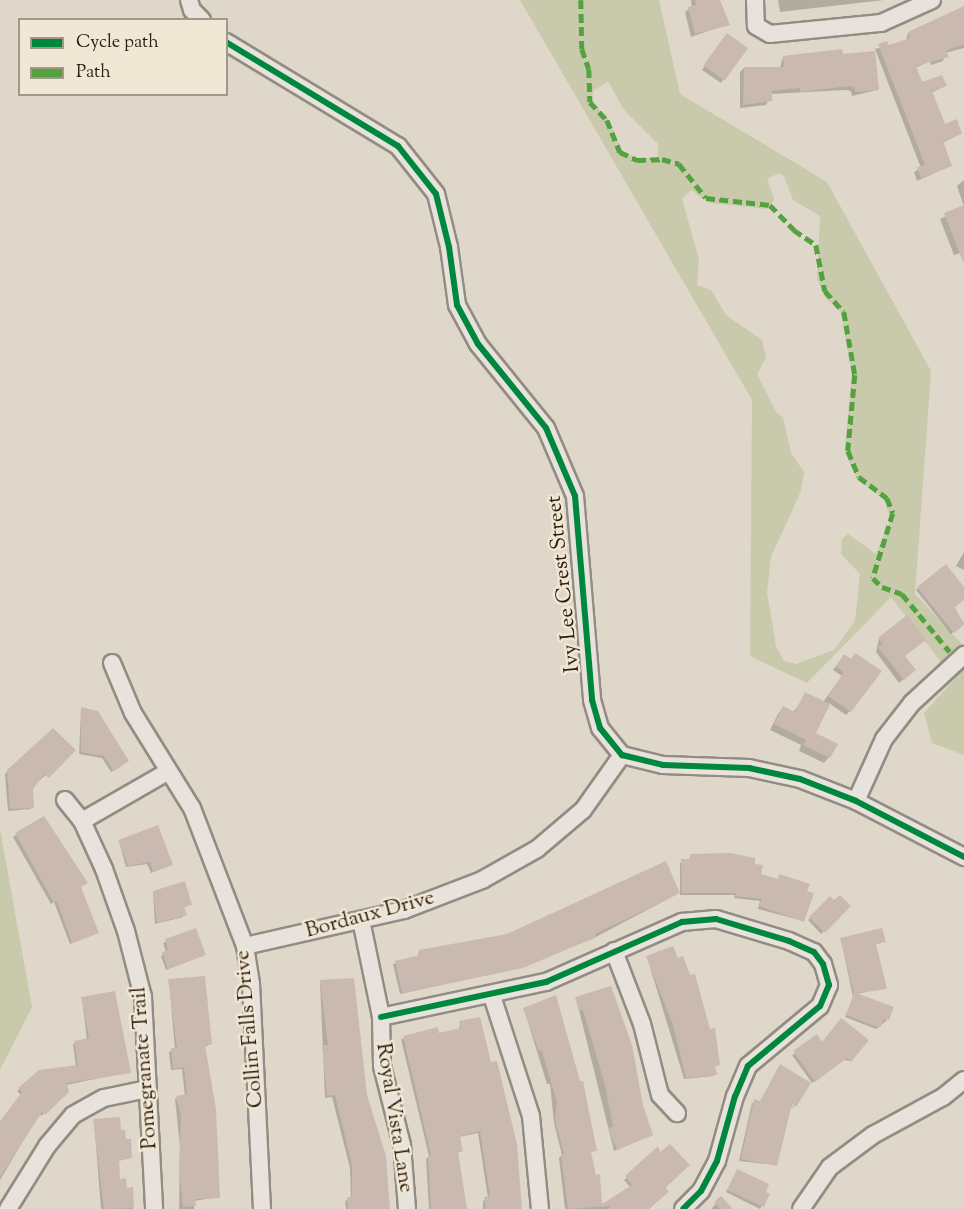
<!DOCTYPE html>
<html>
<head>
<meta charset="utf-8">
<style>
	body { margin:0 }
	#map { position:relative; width:964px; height:1209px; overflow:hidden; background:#dfd7c9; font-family:"Sorts Mill Goudy",serif }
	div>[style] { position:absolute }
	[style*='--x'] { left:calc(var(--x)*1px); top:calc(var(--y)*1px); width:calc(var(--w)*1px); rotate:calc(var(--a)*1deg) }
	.green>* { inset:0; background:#c8caab }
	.shadow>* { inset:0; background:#0003 }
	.building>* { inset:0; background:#cab9b1; transform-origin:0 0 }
	.roads { filter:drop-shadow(2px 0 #928c82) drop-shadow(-2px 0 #928c82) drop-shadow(0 2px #928c82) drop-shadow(0 -2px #928c82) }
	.minor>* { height:16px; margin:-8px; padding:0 8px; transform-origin:8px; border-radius:8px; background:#e7e2db }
	.quiet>* { height:4.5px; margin-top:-2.25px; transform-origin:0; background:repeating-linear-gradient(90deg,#52a23f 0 9px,transparent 0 13.5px) }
	.cycleway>* { height:6px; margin:-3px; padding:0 3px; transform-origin:3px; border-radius:3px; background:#00873e }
	span { translate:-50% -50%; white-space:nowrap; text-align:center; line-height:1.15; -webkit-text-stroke:5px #f1e7d5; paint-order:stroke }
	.street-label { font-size:21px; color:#2f2012 }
	.legend { position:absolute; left:18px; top:18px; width:210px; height:78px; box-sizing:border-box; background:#f1e7d5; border:2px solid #a39787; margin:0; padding:8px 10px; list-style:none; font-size:18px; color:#2f2012 }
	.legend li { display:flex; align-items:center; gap:12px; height:30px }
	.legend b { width:30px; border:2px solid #a39787 }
</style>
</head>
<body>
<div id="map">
	<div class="green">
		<div style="clip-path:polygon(evenodd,520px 0,659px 0,680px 94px,827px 182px,931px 371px,915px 594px,964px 646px,964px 755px,932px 743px,924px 713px,954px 679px,891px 597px,807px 683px,750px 656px,752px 400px,520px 0,608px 81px,624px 110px,658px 144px,658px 157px,637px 159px,622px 150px,610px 122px,592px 101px,593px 91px,608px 81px,520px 0,779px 173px,784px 176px,793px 200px,820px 216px,817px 279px,825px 297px,841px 313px,852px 373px,845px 446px,849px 462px,857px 479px,883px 498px,891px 519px,876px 554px,848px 534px,842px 539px,841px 554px,860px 574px,855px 621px,834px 650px,796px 664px,784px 661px,776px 646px,767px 592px,771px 557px,801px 491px,804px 472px,791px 453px,783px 418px,776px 412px,757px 374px,766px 358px,762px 340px,726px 315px,711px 290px,697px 285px,699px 259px,682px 199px,691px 190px,710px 203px,770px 209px,774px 198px,767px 179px,779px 173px)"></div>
		<div style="clip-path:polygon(0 829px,32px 1007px,0 1070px)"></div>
	</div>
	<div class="shadow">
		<div style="clip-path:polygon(691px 0,718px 0,728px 24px,691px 37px,685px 12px,692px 7px)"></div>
		<div style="clip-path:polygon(778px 0,884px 0,780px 12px)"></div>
		<div style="clip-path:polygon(964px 13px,964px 48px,945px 53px,943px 61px,931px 65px,930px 61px,915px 68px,921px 84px,945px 86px,931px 93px,944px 126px,960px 134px,942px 143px,950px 166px,917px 181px,914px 172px,921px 168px,875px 49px,906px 41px,908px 33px)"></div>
		<div style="clip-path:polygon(723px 39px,746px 48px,721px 83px,702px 70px)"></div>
		<div style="clip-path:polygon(783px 57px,877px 90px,852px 96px,851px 91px,845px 90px,771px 94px,766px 105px,740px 108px,740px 72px,744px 68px,780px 68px)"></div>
		<div style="clip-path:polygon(964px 180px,964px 252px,954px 255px,940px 219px,964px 207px,957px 186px)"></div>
		<div style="clip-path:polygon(964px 552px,964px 570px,956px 566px)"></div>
		<div style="clip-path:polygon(918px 588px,964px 589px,964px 599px,953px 607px,964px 623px,951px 634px,916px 590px)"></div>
		<div style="clip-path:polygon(879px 639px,903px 656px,910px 674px,899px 683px,876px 652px)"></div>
		<div style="clip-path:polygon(844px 656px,850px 711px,846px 715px,829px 703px,814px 734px,829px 757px,824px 763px,799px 751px,801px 745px,770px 730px,778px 714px,783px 708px,793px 713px,806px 694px,823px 702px,842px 676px,833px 670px)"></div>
		<div style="clip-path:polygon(81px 709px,125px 763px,111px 772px,102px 758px,79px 754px)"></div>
		<div style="clip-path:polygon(53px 730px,74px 750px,31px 788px,31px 809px,8px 811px,5px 774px)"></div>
		<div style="clip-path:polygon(43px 818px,80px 887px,97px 933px,70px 944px,54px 902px,51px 904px,13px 837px)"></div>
		<div style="clip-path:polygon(119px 841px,171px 865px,151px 873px,147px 864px,126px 867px)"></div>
		<div style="clip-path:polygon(691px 855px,753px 865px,760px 875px,777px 881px,780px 875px,803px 921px,758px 909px,760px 901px,734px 898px,735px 895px,680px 895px,680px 863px,688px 861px)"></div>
		<div style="clip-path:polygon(153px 892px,190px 904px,183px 908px,183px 917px,155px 924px)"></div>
		<div style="clip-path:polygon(679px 893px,592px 939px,529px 962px,528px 966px,400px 994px,393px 964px,418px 957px,419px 951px,507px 936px)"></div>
		<div style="clip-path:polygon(830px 899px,849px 906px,821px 934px,808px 920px)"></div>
		<div style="clip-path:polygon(195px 930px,204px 955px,166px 970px,161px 956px,166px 952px,163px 943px)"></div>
		<div style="clip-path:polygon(841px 939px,884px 941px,875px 945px,886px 988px,856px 994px,887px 1020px,876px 1029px,845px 1017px,853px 997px)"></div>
		<div style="clip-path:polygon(647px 957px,719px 1064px,714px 1067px,713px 1076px,684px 1079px)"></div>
		<div style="clip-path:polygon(169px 980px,211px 1044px,204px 1047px,218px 1197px,194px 1201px,194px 1209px,179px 1209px,180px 1146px,175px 1099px,185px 1096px,182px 1069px,171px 1070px,169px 1052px,175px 1049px)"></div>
		<div style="clip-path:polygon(320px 982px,366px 1095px,388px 1209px,346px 1209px,345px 1201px,351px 1198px,350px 1168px,332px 1097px,325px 1098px)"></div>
		<div style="clip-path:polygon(576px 998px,641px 1105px,652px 1135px,614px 1151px)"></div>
		<div style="clip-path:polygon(82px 999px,129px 1072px,66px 1085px,67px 1092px,41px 1116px,39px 1114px,0 1180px,0 1122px,21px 1095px,17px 1091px,39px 1071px,76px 1067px,73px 1044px,87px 1040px)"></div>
		<div style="clip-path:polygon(524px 1009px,595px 1150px,590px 1153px,594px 1176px,598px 1176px,601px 1207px,631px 1188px,624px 1180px,657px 1149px,667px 1192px,649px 1209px,565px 1209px,559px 1158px,562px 1155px,554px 1123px,550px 1084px,547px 1084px)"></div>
		<div style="clip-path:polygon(839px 1022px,850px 1061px,844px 1060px,812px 1083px,792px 1055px,821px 1044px)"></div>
		<div style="clip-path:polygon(460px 1023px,521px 1209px,483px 1209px,483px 1201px,488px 1198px,478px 1133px,459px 1137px,462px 1151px,457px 1153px,465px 1209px,429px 1209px,426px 1159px,429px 1156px,401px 1039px,459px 1030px)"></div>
		<div style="clip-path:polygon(786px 1099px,794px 1108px,789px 1107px,776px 1165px,739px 1161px,752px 1103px)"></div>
		<div style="clip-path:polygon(94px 1121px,120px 1132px,131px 1158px,118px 1161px,119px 1180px,126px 1190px,132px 1189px,133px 1209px,101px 1209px)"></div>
		<div style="clip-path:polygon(737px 1171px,768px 1195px,760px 1209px,726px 1192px)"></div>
		<div style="clip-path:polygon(719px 1200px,731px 1209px,711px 1209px)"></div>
	</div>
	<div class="building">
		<div style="clip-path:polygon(695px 0,720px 0,730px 25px,695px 34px,688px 7px,696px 5px)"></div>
		<div style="clip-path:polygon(964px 6px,964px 44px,946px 51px,949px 57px,916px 66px,922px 82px,942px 75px,947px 86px,932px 91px,945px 124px,957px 119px,962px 134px,943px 141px,952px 166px,921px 178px,917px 167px,925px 165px,878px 44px,887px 41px,889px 45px,910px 38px,908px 32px)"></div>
		<div style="left:727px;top:33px;width:26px;height:40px;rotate:36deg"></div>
		<div style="clip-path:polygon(842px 49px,843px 54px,875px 51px,879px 90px,855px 92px,855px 88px,850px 86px,800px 92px,800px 88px,772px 91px,772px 101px,743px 105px,744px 67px,784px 67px,783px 56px)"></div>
		<div style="clip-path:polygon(964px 205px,964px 262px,963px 262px,944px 213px)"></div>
		<div style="clip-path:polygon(946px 564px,964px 587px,964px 600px,955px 607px,964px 625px,954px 633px,917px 587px)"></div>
		<div style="clip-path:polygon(907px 615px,926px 640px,905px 656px,916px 670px,904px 680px,878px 647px,883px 644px,878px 638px)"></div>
		<div style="clip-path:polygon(855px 653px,882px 671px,851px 712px,828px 696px,844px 672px,836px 666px,844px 654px,851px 659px)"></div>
		<div style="clip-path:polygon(805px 692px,830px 704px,816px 733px,838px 744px,830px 758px,803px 745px,806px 740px,774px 724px,783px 706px,795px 712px)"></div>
		<div style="clip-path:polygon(81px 707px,98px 711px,129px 761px,114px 771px,104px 756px,81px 752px)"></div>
		<div style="clip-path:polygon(53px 728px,76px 750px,49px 778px,44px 774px,33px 789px,34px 808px,10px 809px,7px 770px)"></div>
		<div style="clip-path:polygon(44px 816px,88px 883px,81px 887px,99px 933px,72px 943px,57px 901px,54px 903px,15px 833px)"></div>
		<div style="clip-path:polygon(158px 825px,173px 865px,153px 872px,150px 862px,128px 866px,118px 840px)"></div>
		<div style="clip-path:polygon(730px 853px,755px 858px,755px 864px,763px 865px,761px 874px,778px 879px,779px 874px,810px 884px,807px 891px,814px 893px,804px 922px,759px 906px,762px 899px,736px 896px,736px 893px,682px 893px,681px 859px,690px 859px,690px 854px)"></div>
		<div style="clip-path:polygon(666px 861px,680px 893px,595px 934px,596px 937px,523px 968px,402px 993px,395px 961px,420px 955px,419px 950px,507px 934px)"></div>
		<div style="clip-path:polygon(185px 881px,192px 905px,184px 907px,187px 915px,157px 923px,153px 891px)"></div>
		<div style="clip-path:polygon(840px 895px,851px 906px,825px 933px,809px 917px,830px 896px,834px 900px)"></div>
		<div style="clip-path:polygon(196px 928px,206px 955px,168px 969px,162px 952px,168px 950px,165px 939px)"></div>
		<div style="clip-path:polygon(882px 928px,886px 942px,876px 944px,887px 989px,856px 993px,894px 1007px,889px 1020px,884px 1019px,880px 1028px,846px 1015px,854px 993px,840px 938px)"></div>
		<div style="clip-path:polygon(673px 946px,678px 958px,683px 956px,690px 975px,695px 974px,710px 1029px,715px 1028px,720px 1065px,715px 1066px,717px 1075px,686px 1078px,673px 1025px,646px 956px)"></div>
		<div style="clip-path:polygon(205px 976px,212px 1044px,205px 1045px,216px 1109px,220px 1198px,195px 1199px,196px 1206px,183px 1207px,179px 1169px,181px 1116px,176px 1096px,187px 1094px,184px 1067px,173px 1069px,171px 1048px,177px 1048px,168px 979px)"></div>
		<div style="clip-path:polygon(354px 978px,367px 1095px,386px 1156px,390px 1209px,348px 1209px,347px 1197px,352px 1197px,352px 1165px,335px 1095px,327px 1096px,322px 1045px,328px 1045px,320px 980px)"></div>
		<div style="clip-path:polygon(611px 986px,632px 1045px,643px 1105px,653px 1135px,617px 1150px,608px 1128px,613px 1127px,605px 1085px,583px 1010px,579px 1011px,575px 997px)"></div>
		<div style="clip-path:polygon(115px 991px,131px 1073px,67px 1083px,69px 1092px,45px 1115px,42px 1112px,0 1177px,0 1121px,22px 1092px,18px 1088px,39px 1070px,78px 1065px,74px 1041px,89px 1038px,81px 997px)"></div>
		<div style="clip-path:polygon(556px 995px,580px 1081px,583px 1081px,597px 1151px,591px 1152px,596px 1175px,600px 1174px,602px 1204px,632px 1185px,625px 1176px,658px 1146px,660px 1152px,670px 1144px,690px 1165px,665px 1188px,669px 1192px,648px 1209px,607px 1209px,611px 1206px,568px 1209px,561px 1154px,564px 1154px,555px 1120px,557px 1102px,542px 1051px,539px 1051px,523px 1008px)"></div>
		<div style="clip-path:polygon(480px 1017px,491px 1062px,497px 1061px,517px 1144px,522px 1209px,486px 1209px,484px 1197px,490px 1196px,480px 1131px,460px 1136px,463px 1151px,458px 1152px,467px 1209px,431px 1209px,428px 1156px,431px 1155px,403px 1036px,438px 1027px,439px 1033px,461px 1028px,459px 1021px)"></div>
		<div style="clip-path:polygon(841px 1018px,869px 1040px,851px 1062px,847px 1058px,815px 1082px,793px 1051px,817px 1034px,822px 1042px)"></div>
		<div style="clip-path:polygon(780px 1064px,811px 1083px,796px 1107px,792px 1104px,777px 1166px,741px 1159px,754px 1099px,760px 1101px)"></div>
		<div style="clip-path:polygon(120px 1117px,121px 1130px,125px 1130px,126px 1139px,131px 1139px,132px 1158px,119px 1160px,120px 1179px,126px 1178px,127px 1188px,133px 1187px,134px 1208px,104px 1209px,93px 1119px)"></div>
		<div style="clip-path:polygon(737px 1169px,769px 1184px,766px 1192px,770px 1194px,764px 1207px,727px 1190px)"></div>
		<div style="clip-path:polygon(721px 1196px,733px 1209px,720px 1209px,714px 1202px)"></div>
	</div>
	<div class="roads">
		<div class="minor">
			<div style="--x:189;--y:0;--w:10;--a:73"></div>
			<div style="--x:192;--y:10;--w:14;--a:45"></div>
			<div style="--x:755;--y:0;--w:26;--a:88"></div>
			<div style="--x:756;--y:26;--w:16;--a:30"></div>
			<div style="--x:770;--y:34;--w:112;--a:-5.7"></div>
			<div style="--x:881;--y:23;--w:56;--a:-24.3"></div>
			<div style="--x:226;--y:42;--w:201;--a:31.2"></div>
			<div style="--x:398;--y:146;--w:61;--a:51.6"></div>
			<div style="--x:436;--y:194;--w:55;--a:76.2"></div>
			<div style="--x:449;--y:247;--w:59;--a:82.1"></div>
			<div style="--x:457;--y:305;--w:44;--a:61.7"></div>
			<div style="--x:478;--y:344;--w:108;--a:51"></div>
			<div style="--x:546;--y:428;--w:74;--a:66.9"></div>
			<div style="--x:575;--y:496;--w:205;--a:85.2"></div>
			<div style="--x:592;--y:700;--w:29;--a:74"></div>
			<div style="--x:600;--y:728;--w:35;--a:51"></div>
			<div style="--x:622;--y:755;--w:42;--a:13.7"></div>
			<div style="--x:663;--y:765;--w:86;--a:2"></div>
			<div style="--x:749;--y:768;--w:52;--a:12.2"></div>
			<div style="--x:800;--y:779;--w:60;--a:21.4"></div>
			<div style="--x:856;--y:801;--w:122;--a:27.4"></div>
			<div style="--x:112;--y:663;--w:54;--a:67.2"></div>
			<div style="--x:133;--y:713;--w:112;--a:58.2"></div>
			<div style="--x:192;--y:808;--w:148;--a:69"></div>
			<div style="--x:245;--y:946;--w:38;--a:81"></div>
			<div style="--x:251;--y:984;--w:225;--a:87.2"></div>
			<div style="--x:65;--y:800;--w:27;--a:51"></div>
			<div style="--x:82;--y:821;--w:53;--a:65.4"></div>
			<div style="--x:104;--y:869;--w:66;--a:70.5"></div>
			<div style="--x:126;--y:931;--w:68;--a:75.6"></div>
			<div style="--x:143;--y:997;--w:212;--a:87"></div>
			<div style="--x:856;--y:801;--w:68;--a:-65.7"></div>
			<div style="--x:884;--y:739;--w:46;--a:-52.1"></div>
			<div style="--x:912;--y:703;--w:71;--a:-42.7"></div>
			<div style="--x:82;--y:821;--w:100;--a:-29.9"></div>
			<div style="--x:361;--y:920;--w:99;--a:78.3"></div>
			<div style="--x:381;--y:1017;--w:49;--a:88.8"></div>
			<div style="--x:382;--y:1066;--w:81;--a:75.8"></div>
			<div style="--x:402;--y:1145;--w:64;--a:85.5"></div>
			<div style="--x:245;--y:946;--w:163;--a:-12.8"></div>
			<div style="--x:404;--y:910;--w:84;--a:-21"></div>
			<div style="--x:482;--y:880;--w:63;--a:-29.4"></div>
			<div style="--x:537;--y:849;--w:60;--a:-40.3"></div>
			<div style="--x:583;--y:810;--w:67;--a:-54.7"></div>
			<div style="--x:614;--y:951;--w:78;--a:69"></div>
			<div style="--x:642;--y:1024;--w:73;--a:75.8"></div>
			<div style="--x:660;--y:1095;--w:25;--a:47"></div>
			<div style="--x:492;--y:996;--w:126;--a:72"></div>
			<div style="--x:531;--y:1116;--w:93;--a:84.5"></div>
			<div style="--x:381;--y:1017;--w:169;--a:-12"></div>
			<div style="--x:546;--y:982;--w:149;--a:-23.8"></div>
			<div style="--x:682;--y:922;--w:34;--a:-5"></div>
			<div style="--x:716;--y:919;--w:76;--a:16.8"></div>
			<div style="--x:789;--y:941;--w:27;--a:24"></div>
			<div style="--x:814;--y:952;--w:15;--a:53"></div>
			<div style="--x:823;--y:964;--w:22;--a:74"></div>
			<div style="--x:829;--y:985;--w:23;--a:113"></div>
			<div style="--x:820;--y:1006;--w:94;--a:140.2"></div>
			<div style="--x:748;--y:1066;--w:33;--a:113"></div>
			<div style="--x:735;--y:1096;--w:67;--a:105.5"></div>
			<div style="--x:717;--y:1161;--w:34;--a:118"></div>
			<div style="--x:701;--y:1191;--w:25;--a:135"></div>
			<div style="--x:8;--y:1209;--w:74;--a:-58.2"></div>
			<div style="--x:47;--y:1146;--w:40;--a:-50"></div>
			<div style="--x:73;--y:1115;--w:35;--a:-29"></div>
			<div style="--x:104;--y:1098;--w:45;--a:-11.6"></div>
			<div style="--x:801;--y:1209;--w:51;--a:-55.4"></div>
			<div style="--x:830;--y:1167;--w:54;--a:-36.7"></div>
			<div style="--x:873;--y:1135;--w:80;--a:-28.5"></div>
			<div style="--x:943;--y:1097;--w:27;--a:-39"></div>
		</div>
	</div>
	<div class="quiet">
		<div style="--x:581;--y:0;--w:49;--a:88.8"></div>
		<div style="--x:582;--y:49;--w:21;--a:71"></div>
		<div style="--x:589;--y:69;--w:33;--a:88"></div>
		<div style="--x:590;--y:102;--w:25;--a:47"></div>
		<div style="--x:607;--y:120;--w:35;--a:68"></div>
		<div style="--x:620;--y:152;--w:19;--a:25"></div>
		<div style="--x:637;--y:160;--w:25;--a:-2"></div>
		<div style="--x:662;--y:159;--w:18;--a:16"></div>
		<div style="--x:679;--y:164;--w:43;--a:51.5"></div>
		<div style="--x:706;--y:198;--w:64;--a:6.2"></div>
		<div style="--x:770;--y:205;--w:35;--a:46"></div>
		<div style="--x:794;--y:230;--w:27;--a:34"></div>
		<div style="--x:816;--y:245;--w:47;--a:78.9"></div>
		<div style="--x:825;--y:291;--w:28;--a:48"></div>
		<div style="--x:844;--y:312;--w:64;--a:80.1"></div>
		<div style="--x:855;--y:375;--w:76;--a:95.3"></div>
		<div style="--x:848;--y:451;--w:28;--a:67"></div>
		<div style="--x:859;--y:477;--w:35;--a:37"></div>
		<div style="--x:887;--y:498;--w:16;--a:68"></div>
		<div style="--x:893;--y:513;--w:68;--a:107.1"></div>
		<div style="--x:873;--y:578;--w:13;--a:45"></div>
		<div style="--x:882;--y:587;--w:21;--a:19"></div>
		<div style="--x:902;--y:594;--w:75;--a:50.4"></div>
	</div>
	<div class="cycleway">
		<div style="--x:226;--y:42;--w:201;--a:31.2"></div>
		<div style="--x:398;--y:146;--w:61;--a:51.6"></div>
		<div style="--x:436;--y:194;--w:55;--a:76.2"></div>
		<div style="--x:449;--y:247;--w:59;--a:82.1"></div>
		<div style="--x:457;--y:305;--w:44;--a:61.7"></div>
		<div style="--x:478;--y:344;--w:108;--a:51"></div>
		<div style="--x:546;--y:428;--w:74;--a:66.9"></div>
		<div style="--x:575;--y:496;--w:205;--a:85.2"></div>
		<div style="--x:592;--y:700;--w:29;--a:74"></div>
		<div style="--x:600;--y:728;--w:35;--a:51"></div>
		<div style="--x:622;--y:755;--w:42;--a:13.7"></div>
		<div style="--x:663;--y:765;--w:86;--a:2"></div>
		<div style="--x:749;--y:768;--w:52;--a:12.2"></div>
		<div style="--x:800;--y:779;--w:60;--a:21.4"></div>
		<div style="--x:856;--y:801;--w:122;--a:27.4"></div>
		<div style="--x:381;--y:1017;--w:169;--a:-12"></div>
		<div style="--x:546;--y:982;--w:149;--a:-23.8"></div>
		<div style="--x:682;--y:922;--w:34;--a:-5"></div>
		<div style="--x:716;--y:919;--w:76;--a:16.8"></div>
		<div style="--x:789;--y:941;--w:27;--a:24"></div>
		<div style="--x:814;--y:952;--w:15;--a:53"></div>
		<div style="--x:823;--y:964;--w:22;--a:74"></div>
		<div style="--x:829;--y:985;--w:23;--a:113"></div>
		<div style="--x:820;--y:1006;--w:94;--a:140.2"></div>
		<div style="--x:748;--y:1066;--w:33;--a:113"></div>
		<div style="--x:735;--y:1096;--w:67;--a:105.5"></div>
		<div style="--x:717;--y:1161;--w:34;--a:118"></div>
		<div style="--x:701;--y:1191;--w:25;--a:135"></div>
	</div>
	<div class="street-label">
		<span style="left:564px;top:584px;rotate:-96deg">Ivy Lee Crest Street</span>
		<span style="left:370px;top:915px;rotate:-15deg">Bordaux Drive</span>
		<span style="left:250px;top:1029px;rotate:-95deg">Collin Falls Drive</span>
		<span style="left:145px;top:1068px;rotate:-94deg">Pomegranate Trail</span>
		<span style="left:394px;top:1118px;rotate:81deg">Royal Vista Lane</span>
	</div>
	<ul class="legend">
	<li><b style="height:8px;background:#00873e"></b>Cycle path</li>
	<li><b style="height:8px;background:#52a23f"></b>Path</li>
	</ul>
</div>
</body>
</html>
